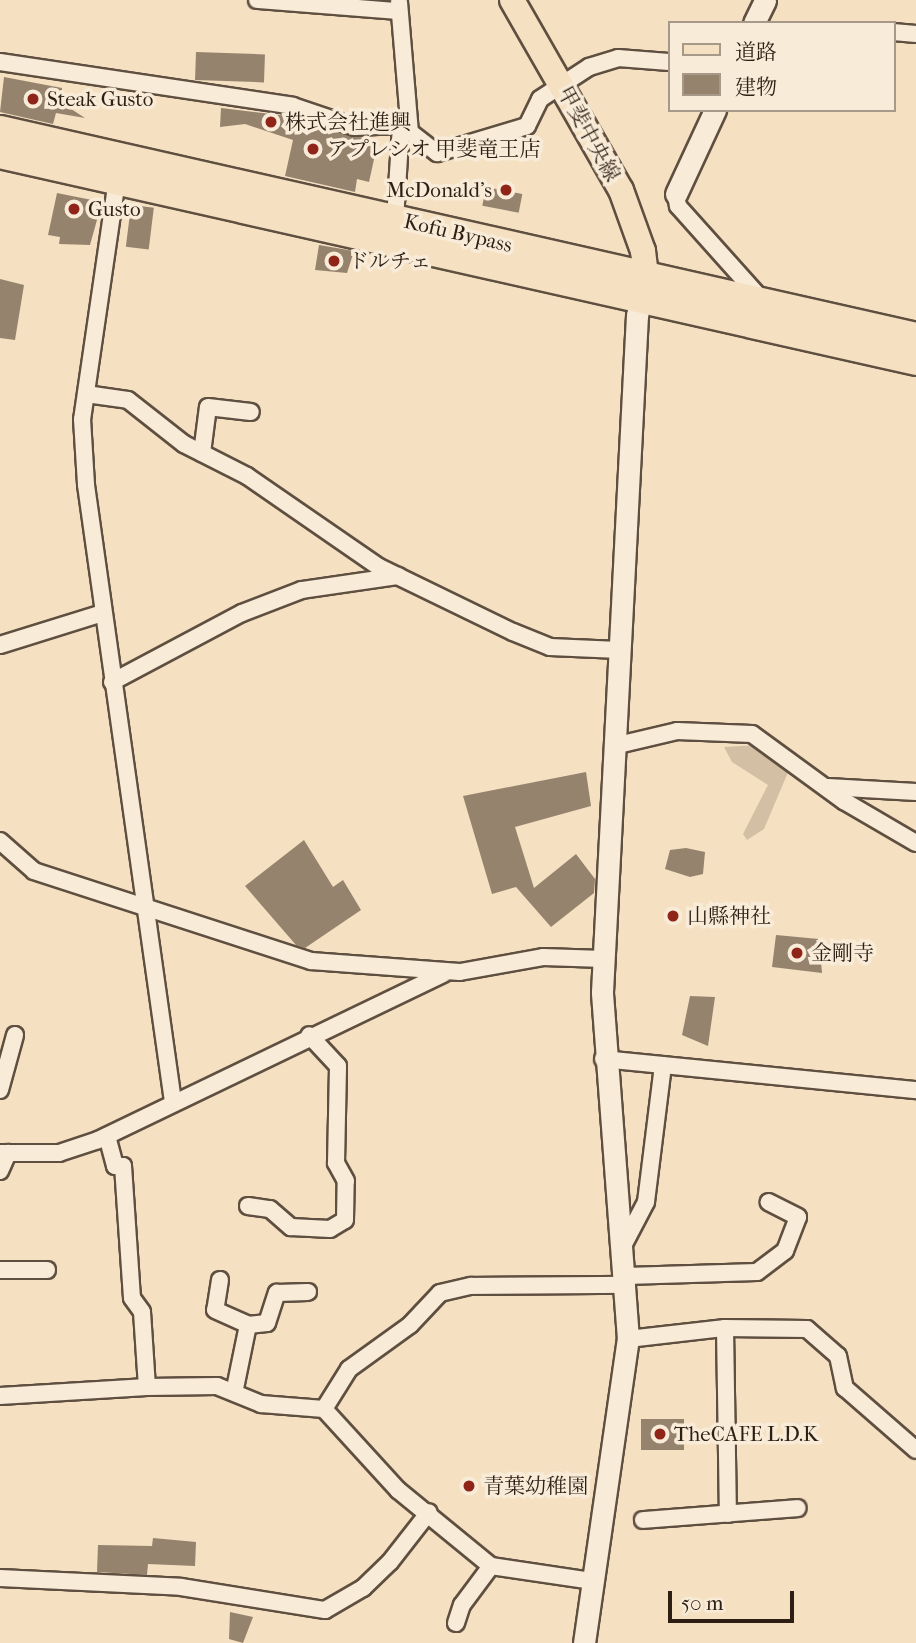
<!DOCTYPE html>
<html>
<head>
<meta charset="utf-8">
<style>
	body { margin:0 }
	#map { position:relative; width:916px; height:1643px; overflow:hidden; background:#f5e0c2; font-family:"IM FELL French Canon","Noto Serif JP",serif }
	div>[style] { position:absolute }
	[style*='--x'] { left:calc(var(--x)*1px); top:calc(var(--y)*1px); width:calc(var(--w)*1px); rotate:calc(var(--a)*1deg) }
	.green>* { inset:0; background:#d3bfa4 }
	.building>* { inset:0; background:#95836e; transform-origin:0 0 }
	.roads { filter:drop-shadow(2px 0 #5f4f40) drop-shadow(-2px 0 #5f4f40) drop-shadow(0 2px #5f4f40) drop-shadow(0 -2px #5f4f40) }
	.street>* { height:16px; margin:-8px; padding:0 8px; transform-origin:8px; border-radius:8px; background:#f8ebd7 }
	.secondary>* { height:21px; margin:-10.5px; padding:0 10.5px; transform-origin:10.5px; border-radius:10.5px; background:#f8ebd7 }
	.primary>* { height:24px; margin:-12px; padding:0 12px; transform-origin:12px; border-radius:12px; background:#f5e0c2 }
	.highway>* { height:28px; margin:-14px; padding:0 14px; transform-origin:14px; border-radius:14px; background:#f5e0c2 }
	.dots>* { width:19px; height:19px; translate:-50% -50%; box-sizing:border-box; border:4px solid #f8ebd7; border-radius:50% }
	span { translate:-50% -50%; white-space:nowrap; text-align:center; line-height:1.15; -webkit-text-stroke:7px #f8ebd7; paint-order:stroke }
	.poi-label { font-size:21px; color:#2d1f14 }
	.left { translate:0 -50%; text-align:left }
	.right { translate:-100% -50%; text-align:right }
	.street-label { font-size:21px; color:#2d1f14 }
	.legend { position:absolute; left:668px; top:21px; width:228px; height:91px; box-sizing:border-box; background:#f8ebd7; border:2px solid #a79989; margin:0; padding:9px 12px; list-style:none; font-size:21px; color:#2d1f14 }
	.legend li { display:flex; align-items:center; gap:14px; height:35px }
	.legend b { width:35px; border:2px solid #a79989 }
	.scale { position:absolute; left:668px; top:1591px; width:126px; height:32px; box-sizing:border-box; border:4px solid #2d1f14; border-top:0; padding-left:9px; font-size:21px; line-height:24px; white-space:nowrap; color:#2d1f14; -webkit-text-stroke:5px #f8ebd7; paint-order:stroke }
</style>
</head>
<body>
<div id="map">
	<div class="green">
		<div style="clip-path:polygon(758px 745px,789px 770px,764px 829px,747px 840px,743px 834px,768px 785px,732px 762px,724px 747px)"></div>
	</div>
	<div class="building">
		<div style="left:196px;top:52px;width:69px;height:28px;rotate:2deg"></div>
		<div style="clip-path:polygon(4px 77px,62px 88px,62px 103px,85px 118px,56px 113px,53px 124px,0 112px)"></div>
		<div style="clip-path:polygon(221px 108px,288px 116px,287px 121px,378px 141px,369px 182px,357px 179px,355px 192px,285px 176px,293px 140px,245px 124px,220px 127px)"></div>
		<div style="left:486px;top:187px;width:37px;height:19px;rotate:11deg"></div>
		<div style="clip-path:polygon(57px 193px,102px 202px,90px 245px,59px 244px,60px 237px,48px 235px)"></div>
		<div style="left:131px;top:205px;width:23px;height:42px;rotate:7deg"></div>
		<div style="clip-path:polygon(319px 245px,354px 251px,347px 273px,315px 270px)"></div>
		<div style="clip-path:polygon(0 279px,24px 285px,15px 340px,0 338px)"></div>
		<div style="clip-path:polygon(586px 772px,591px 806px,515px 827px,534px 888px,576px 854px,595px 879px,594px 893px,551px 927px,516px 887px,492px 894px,463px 796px)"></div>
		<div style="clip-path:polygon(304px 840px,333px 887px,343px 880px,361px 910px,305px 948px,296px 945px,245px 886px)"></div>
		<div style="clip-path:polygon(686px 848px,705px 852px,703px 874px,690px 877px,665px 869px,670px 850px)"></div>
		<div style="clip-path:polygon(776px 935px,819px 939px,822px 973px,772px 967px)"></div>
		<div style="clip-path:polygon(690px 996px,715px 997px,708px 1046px,682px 1035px)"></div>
		<div style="left:641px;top:1419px;width:43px;height:31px"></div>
		<div style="clip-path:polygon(153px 1538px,196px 1542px,195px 1566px,148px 1564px,147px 1575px,97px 1572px,98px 1545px,152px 1546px)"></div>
		<div style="clip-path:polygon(230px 1612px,253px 1617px,243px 1643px,229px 1639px)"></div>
	</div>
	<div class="roads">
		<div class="street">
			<div style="--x:257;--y:0;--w:140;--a:4.5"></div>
			<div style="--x:399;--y:2;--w:130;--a:85.2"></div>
			<div style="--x:893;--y:32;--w:23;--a:5"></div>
			<div style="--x:0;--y:62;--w:296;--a:8.5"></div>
			<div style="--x:293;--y:106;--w:65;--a:18.7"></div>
			<div style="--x:355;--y:127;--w:46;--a:-2.5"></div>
			<div style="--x:401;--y:125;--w:46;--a:37.9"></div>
			<div style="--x:437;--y:153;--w:94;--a:-16.7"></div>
			<div style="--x:527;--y:126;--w:30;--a:-64"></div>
			<div style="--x:540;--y:99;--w:59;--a:-33.1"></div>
			<div style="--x:589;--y:67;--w:30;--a:-17"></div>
			<div style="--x:618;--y:58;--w:51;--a:4.5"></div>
			<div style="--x:117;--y:180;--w:242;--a:98.3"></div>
			<div style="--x:82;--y:419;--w:66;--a:86.5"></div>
			<div style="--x:86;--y:485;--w:623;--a:81.97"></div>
			<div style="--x:676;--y:194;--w:12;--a:81"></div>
			<div style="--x:678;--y:206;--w:127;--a:48.2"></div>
			<div style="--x:395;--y:219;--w:94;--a:-86.3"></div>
			<div style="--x:86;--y:394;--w:42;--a:8.1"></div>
			<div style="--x:128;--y:400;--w:71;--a:38.2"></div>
			<div style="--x:184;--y:444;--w:71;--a:26.9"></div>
			<div style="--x:247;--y:476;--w:160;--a:34.6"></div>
			<div style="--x:379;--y:567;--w:149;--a:25.9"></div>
			<div style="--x:513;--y:632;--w:40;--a:22"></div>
			<div style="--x:550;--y:647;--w:69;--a:2.5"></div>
			<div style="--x:202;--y:453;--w:46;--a:-82.6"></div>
			<div style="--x:208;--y:407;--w:43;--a:6.6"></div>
			<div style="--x:0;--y:645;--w:108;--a:-17.3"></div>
			<div style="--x:112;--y:682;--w:147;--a:-28"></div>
			<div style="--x:242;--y:613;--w:64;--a:-21"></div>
			<div style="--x:302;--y:590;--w:97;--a:-8.3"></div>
			<div style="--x:618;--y:745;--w:61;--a:-13.3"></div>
			<div style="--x:677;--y:731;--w:75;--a:2.3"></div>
			<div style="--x:752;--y:734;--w:114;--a:36.1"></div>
			<div style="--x:844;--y:801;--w:83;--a:30.3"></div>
			<div style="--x:828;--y:787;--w:88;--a:3.3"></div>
			<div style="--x:0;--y:841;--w:45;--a:41.4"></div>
			<div style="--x:34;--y:871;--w:291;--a:18"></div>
			<div style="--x:311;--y:961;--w:149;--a:4.2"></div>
			<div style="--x:460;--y:972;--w:84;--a:-10.2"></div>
			<div style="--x:543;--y:957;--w:61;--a:1.9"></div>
			<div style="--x:603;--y:1059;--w:315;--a:5.7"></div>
			<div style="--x:0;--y:1090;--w:57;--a:-74.7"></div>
			<div style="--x:107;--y:1136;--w:31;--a:75"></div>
			<div style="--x:115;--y:1166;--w:8;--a:0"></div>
			<div style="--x:123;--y:1166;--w:132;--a:86.1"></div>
			<div style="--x:132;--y:1298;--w:17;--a:54"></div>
			<div style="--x:142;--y:1312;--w:75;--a:86.2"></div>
			<div style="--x:147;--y:1387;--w:70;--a:-0.8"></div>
			<div style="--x:217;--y:1386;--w:48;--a:22.2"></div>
			<div style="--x:261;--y:1404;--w:63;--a:4.5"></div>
			<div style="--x:324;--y:1409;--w:110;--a:47.6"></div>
			<div style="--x:398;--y:1490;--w:120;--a:39.3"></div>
			<div style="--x:491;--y:1566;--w:103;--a:8.4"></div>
			<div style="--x:0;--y:1153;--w:59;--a:0"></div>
			<div style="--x:59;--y:1153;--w:41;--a:-18.4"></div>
			<div style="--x:98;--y:1140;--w:383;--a:-25.7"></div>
			<div style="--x:0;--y:1171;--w:20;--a:-66"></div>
			<div style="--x:248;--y:1206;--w:22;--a:8"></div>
			<div style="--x:270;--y:1209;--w:28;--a:41"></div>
			<div style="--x:291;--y:1227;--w:39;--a:3"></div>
			<div style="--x:330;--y:1229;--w:17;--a:-31"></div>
			<div style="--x:345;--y:1220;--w:39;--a:-89"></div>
			<div style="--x:346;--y:1181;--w:21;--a:-119"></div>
			<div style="--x:336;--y:1163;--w:97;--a:-88.8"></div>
			<div style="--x:338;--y:1066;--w:42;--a:-133.1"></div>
			<div style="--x:623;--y:1246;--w:50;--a:-62.4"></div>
			<div style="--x:646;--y:1202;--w:138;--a:-82.9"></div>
			<div style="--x:0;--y:1270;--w:47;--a:0"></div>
			<div style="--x:626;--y:1276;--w:131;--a:-1.7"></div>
			<div style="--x:757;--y:1272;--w:35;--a:-37"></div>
			<div style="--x:785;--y:1251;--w:36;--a:-69"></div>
			<div style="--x:798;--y:1217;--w:33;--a:-153"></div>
			<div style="--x:220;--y:1280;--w:30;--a:99"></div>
			<div style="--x:215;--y:1310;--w:36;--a:24"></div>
			<div style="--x:248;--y:1325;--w:69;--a:101.6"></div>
			<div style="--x:248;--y:1325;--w:19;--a:-6"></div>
			<div style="--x:267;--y:1323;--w:32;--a:-72"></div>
			<div style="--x:277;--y:1293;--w:31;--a:-2"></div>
			<div style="--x:725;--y:1328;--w:186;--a:89.1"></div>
			<div style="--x:628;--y:1339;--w:98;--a:-6.5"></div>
			<div style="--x:725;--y:1328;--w:82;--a:0.7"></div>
			<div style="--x:807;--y:1329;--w:41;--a:41.1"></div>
			<div style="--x:838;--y:1356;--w:33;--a:78"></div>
			<div style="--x:845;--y:1388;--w:94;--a:41.1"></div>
			<div style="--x:0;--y:1396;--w:147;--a:-3.5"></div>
			<div style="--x:324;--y:1409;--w:47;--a:-58"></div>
			<div style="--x:349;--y:1369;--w:75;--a:-35.8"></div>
			<div style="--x:410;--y:1325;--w:44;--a:-46.8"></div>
			<div style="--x:440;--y:1293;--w:32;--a:-13"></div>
			<div style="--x:471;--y:1286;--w:156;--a:-0.4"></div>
			<div style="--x:643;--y:1520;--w:155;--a:-4.4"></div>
			<div style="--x:0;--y:1578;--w:181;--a:2.8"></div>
			<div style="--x:181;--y:1587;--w:146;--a:9.1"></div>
			<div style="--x:325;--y:1610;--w:44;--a:-30.1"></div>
			<div style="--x:363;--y:1588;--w:37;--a:-44"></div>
			<div style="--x:390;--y:1562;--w:63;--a:-52"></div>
			<div style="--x:456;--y:1623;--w:19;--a:-72"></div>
			<div style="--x:462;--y:1605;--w:49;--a:-53.4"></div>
		</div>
		<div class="secondary">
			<div style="--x:754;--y:23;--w:25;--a:-64"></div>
			<div style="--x:676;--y:194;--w:93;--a:-65.1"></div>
			<div style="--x:584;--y:1643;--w:307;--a:-81.8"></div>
			<div style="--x:628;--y:1339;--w:348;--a:-94.3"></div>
			<div style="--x:602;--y:992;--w:677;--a:-87.04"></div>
			<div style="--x:637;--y:316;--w:31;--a:-79"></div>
		</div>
		<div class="primary">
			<div style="--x:512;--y:0;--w:219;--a:60.2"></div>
			<div style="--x:621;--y:190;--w:65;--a:70.2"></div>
			<div style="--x:643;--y:251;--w:24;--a:83"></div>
		</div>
		<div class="highway">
			<div style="--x:0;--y:130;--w:939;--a:12.73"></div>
			<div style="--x:0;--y:154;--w:939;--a:12.73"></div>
		</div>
	</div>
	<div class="dots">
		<div style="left:33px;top:99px;background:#8f2418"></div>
		<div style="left:271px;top:122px;background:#8f2418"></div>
		<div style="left:313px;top:149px;background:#8f2418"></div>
		<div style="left:506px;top:190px;background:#8f2418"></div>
		<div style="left:74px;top:209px;background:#8f2418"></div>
		<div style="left:334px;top:261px;background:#8f2418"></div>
		<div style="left:673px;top:916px;background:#8f2418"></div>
		<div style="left:797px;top:953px;background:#8f2418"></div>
		<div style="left:660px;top:1434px;background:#8f2418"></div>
		<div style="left:469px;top:1486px;background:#8f2418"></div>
	</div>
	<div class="poi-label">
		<span class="left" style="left:47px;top:99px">Steak Gusto</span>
		<span class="left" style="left:285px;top:122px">株式会社進興</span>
		<span class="left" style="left:327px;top:149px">アプレシオ 甲斐竜王店</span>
		<span class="right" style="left:492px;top:190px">McDonald's</span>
		<span class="left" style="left:88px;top:209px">Gusto</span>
		<span class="left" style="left:348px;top:261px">ドルチェ</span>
		<span class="left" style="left:687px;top:916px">山縣神社</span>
		<span class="left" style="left:811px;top:953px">金剛寺</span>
		<span class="left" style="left:674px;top:1434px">TheCAFE L.D.K</span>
		<span class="left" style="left:483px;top:1486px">青葉幼稚園</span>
	</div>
	<div class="street-label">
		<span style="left:589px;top:134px;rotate:61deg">甲斐中央線</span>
		<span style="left:458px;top:233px;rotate:13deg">Kofu Bypass</span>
	</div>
	<ul class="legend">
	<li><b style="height:9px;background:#f5e0c2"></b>道路</li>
	<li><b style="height:19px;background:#95836e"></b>建物</li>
	</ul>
	<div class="scale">50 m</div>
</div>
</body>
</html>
